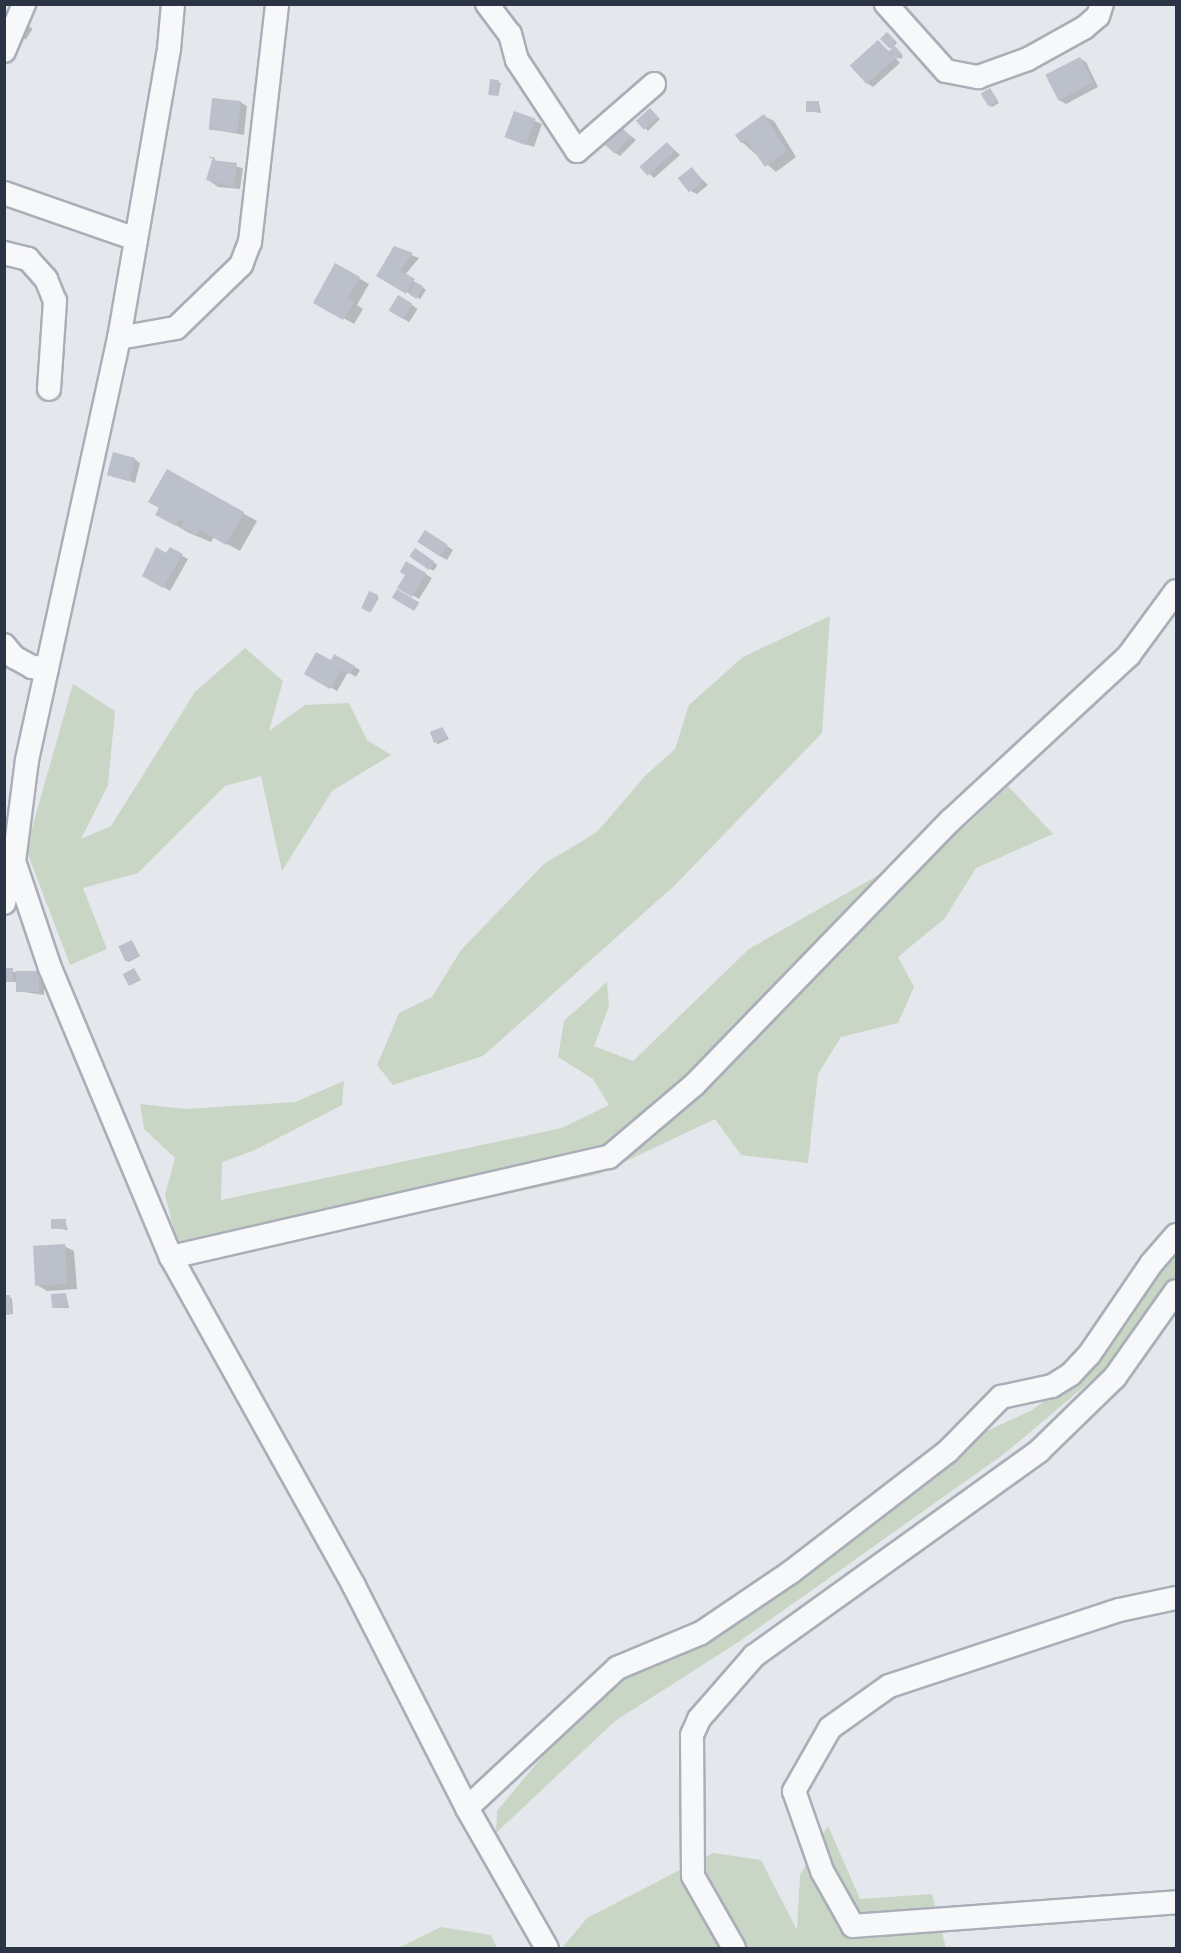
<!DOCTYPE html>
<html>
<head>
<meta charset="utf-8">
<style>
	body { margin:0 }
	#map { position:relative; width:1181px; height:1953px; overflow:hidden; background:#e4e7ec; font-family:"DejaVu Sans",sans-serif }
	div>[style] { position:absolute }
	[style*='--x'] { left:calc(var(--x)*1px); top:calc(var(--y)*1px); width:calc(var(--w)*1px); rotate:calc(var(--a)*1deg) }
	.green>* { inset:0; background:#c9d6c5 }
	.shadow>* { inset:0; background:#0003; transform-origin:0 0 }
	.building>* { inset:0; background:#bbc0ca; transform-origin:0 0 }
	.roads { filter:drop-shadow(2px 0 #a9aeb7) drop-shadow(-2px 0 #a9aeb7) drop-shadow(0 2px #a9aeb7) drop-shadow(0 -2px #a9aeb7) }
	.minor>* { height:22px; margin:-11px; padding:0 11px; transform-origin:11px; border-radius:11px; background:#f7f8fa }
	span { translate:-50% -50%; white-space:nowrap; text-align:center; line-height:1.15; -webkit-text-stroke:5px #f4f6f9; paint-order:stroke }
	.frame { position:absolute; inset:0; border:6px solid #2b3445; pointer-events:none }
</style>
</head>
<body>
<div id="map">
	<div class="green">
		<div style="clip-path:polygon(830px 616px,822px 733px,674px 886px,483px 1056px,393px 1085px,377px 1065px,399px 1013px,432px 997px,461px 950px,544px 864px,597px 832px,645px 776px,675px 749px,689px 705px,743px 657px)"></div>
		<div style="clip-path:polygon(245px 648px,283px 681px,269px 731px,305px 705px,349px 703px,367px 740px,391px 755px,332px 791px,282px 871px,261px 776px,225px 786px,138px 873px,83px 888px,107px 949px,70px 965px,26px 849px,73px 684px,115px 711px,108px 785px,81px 839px,111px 826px,195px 692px)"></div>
		<div style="clip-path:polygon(1008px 786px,1053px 834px,976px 868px,945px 918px,898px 957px,914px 987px,898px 1023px,841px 1037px,818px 1074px,808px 1163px,741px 1155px,715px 1119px,599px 1174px,183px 1265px,165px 1195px,175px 1158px,144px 1129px,140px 1104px,186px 1109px,295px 1102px,344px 1081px,342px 1105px,255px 1150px,222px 1162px,221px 1200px,562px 1128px,609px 1105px,593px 1079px,558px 1057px,564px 1021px,607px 982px,609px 1006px,594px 1046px,633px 1061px,749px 949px,968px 824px)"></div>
		<div style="clip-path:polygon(1176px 1251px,1176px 1309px,1004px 1454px,740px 1641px,615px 1721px,496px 1833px,497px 1811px,590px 1699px,968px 1440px,1032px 1410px,1068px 1384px,1097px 1357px)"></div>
		<div style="clip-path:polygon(828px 1826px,860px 1899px,932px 1894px,946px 1948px,562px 1948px,587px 1918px,713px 1853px,761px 1860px,797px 1930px,800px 1875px)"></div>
		<div style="clip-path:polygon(441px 1927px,491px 1935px,497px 1948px,398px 1948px)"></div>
	</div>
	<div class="shadow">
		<div style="left:25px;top:24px;width:9px;height:13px;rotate:32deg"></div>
		<div style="clip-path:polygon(890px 35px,897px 43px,893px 47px,903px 56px,901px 59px,893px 55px,900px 63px,873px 87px,867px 83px,878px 42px,890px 52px,893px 49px,889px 47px)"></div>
		<div style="clip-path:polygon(1079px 58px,1086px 62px,1098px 87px,1066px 104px,1059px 100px)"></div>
		<div style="left:491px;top:81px;width:10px;height:13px;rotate:11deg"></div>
		<div style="clip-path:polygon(990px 90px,999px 103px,992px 107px,990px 106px)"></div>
		<div style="clip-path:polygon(240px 102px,247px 106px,244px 135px,210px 129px)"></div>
		<div style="clip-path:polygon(819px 103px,821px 113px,807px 111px)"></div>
		<div style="left:650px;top:109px;width:14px;height:17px;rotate:45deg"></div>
		<div style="clip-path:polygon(515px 113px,542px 124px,534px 147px,513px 140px)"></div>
		<div style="clip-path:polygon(764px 116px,774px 121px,796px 157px,776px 172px,742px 142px)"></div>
		<div style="clip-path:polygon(619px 127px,636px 140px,620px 156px,614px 152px)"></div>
		<div style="clip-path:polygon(668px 144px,680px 155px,654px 178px,641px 166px)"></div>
		<div style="clip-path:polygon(208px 156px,215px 158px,215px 162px,243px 168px,240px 189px,218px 187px,207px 179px,214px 160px)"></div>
		<div style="clip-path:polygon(692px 169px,708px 185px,697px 194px,691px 191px)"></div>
		<div style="clip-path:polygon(394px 248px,419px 258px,405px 275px,426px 290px,420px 299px,378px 276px)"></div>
		<div style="clip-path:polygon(336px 265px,369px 284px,357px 305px,363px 309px,354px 324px,315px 302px)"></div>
		<div style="left:399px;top:297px;width:22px;height:16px;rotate:32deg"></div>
		<div style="clip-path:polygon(134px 459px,140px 463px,135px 483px,109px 474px)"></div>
		<div style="clip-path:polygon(167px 471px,257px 521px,240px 551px,214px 537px,211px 542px,189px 533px,157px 514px)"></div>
		<div style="clip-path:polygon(432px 536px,453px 550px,447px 560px,440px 556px)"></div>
		<div style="clip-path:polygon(170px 549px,188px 559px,170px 591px,144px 575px)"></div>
		<div style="left:415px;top:550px;width:27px;height:7px;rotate:34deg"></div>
		<div style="clip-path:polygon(407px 563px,432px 578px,419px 599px,399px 587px,407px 574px)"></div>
		<div style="left:370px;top:593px;width:10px;height:16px;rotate:29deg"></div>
		<div style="clip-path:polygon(335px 656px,360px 670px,356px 677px,348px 672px,337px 691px,306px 673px,332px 662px)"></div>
		<div style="clip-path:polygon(443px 729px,449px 739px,438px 744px,436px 743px)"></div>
		<div style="clip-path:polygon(132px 941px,140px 956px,129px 962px,126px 960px)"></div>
		<div style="clip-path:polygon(134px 969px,141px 980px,131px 985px,128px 984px)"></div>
		<div style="clip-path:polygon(4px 970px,44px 977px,44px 995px,17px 991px,18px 982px,4px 982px)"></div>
		<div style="clip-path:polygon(65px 1221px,68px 1230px,52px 1228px)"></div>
		<div style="clip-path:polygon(64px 1246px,74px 1251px,77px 1289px,47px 1291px,37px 1285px)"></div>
		<div style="clip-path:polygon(66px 1294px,69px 1308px,54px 1308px)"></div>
		<div style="clip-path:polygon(4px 1297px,12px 1298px,13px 1314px,4px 1315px)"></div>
	</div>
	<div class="building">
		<div style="left:887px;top:32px;width:13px;height:10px;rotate:45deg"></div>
		<div style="left:878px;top:40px;width:25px;height:38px;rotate:48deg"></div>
		<div style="clip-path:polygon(895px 46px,902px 54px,897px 59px,889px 51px)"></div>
		<div style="left:1080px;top:57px;width:29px;height:39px;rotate:63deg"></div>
		<div style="left:490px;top:79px;width:9px;height:16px;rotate:6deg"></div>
		<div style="left:990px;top:88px;width:15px;height:11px;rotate:58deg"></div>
		<div style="left:212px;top:98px;width:29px;height:32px;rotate:6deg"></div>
		<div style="left:806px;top:101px;width:13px;height:11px"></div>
		<div style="left:650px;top:108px;width:12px;height:19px;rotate:48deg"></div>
		<div style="left:514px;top:111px;width:23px;height:28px;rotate:20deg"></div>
		<div style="clip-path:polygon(764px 114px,787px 151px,765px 167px,746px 140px,741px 143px,735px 135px)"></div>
		<div style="left:619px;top:125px;width:16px;height:24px;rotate:43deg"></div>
		<div style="left:667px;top:142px;width:12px;height:37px;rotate:48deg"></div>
		<div style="clip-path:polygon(212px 160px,237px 163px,234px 187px,206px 180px)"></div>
		<div style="left:692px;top:167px;width:18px;height:18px;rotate:52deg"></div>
		<div style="clip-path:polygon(394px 246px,413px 253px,400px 270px,415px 279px,406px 294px,376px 276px)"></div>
		<div style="clip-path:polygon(335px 263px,360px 277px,348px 298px,354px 302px,343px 320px,313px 303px)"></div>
		<div style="left:416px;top:282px;width:9px;height:14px;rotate:32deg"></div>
		<div style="left:398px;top:295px;width:17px;height:18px;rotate:31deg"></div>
		<div style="left:113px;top:452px;width:23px;height:24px;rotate:15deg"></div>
		<div style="clip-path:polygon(167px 469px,244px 512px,226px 545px,200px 530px,197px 535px,181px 527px,184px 522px,179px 519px,176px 526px,155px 515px,159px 508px,148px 502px)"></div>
		<div style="left:425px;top:530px;width:27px;height:14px;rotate:33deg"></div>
		<div style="clip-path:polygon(156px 547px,166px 553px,170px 547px,183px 554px,163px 588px,142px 576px)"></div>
		<div style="left:415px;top:548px;width:24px;height:10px;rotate:35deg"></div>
		<div style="clip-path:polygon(406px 561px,426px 573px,412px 597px,397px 588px,405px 575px,400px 572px)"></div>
		<div style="left:397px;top:589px;width:26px;height:10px;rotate:31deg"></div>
		<div style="left:369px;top:591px;width:10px;height:19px;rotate:24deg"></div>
		<div style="clip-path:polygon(316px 652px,331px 660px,334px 654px,355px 666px,349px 674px,341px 670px,330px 689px,304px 674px)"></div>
		<div style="left:443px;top:727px;width:12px;height:14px;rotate:70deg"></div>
		<div style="left:132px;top:940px;width:17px;height:15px;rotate:65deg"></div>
		<div style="left:4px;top:968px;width:9px;height:13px"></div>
		<div style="left:134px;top:968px;width:13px;height:13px;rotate:61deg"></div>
		<div style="left:16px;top:971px;width:23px;height:21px"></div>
		<div style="left:51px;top:1219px;width:15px;height:10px"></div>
		<div style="left:65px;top:1244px;width:40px;height:32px;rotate:87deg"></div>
		<div style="left:66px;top:1293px;width:14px;height:15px;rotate:86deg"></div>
		<div style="clip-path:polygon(4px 1295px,10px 1295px,11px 1313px,4px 1314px)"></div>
	</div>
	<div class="roads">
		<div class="minor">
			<div style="--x:173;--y:4;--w:45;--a:95.1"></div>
			<div style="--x:169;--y:49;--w:293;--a:99.8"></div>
			<div style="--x:119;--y:338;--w:432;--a:102.3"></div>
			<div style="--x:27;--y:760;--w:102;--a:97.3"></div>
			<div style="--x:14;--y:861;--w:113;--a:71.4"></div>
			<div style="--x:50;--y:968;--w:313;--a:67.3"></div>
			<div style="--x:171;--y:1257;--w:376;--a:60.9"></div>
			<div style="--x:354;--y:1586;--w:249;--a:63"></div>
			<div style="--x:467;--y:1808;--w:161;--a:60.3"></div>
			<div style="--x:487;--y:4;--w:38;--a:53"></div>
			<div style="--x:510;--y:34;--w:27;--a:75"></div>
			<div style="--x:517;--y:60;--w:109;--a:56.6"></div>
			<div style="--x:577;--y:151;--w:102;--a:-41"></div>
			<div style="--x:886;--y:4;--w:90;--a:48.2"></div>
			<div style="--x:946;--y:71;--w:33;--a:11"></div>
			<div style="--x:978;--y:77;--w:53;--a:-19.8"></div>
			<div style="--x:1028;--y:59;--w:64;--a:-29"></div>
			<div style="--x:1084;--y:28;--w:18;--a:-41"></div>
			<div style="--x:1098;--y:16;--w:13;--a:-72"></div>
			<div style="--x:4;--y:51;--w:51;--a:-66.9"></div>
			<div style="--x:4;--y:193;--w:140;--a:19.2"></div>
			<div style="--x:4;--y:253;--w:25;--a:14"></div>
			<div style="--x:28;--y:259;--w:27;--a:48"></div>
			<div style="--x:46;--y:279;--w:24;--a:68"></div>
			<div style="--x:55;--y:301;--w:88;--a:93.9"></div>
			<div style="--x:119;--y:338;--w:58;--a:-10"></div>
			<div style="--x:176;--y:328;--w:91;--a:-44.1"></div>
			<div style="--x:241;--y:265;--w:25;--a:-69"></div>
			<div style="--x:250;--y:242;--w:240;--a:-83.5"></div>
			<div style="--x:4;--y:645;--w:16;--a:50"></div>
			<div style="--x:14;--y:657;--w:21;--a:29"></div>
			<div style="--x:32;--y:667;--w:15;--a:4"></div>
			<div style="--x:4;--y:903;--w:43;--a:-76.6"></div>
			<div style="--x:171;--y:1257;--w:449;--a:-12.9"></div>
			<div style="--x:609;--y:1157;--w:111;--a:-40.3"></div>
			<div style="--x:694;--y:1085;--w:368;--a:-45.9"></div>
			<div style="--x:950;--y:821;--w:244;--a:-42.8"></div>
			<div style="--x:1129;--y:655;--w:79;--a:-53.7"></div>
			<div style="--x:1176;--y:1598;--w:58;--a:168.1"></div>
			<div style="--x:1119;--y:1610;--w:242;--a:161.7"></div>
			<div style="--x:889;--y:1686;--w:72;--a:144.6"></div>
			<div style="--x:830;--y:1728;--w:73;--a:119.7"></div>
			<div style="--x:794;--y:1791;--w:85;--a:70.7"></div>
			<div style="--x:822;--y:1871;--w:63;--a:60.6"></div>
			<div style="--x:853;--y:1926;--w:324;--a:-4.2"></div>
			<div style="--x:467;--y:1808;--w:205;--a:-43"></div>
			<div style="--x:617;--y:1668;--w:91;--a:-22.6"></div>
			<div style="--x:701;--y:1633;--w:109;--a:-34.1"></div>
			<div style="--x:791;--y:1572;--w:198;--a:-37.6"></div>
			<div style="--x:948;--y:1451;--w:76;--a:-45.5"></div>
			<div style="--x:1001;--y:1397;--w:52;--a:-12.2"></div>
			<div style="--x:1052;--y:1386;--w:22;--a:-32"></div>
			<div style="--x:1071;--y:1374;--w:26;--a:-47"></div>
			<div style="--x:1089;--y:1355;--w:110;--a:-55.7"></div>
			<div style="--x:1151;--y:1264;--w:38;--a:-49"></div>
			<div style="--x:734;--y:1948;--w:83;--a:-119.7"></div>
			<div style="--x:693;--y:1876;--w:141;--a:-90.4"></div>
			<div style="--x:692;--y:1735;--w:17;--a:-66"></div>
			<div style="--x:699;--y:1719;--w:84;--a:-48.9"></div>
			<div style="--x:754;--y:1656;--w:351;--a:-35.7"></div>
			<div style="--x:1039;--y:1451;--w:106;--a:-44.2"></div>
			<div style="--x:1115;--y:1377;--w:105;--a:-54.7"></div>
		</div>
	</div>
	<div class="frame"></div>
</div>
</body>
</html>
